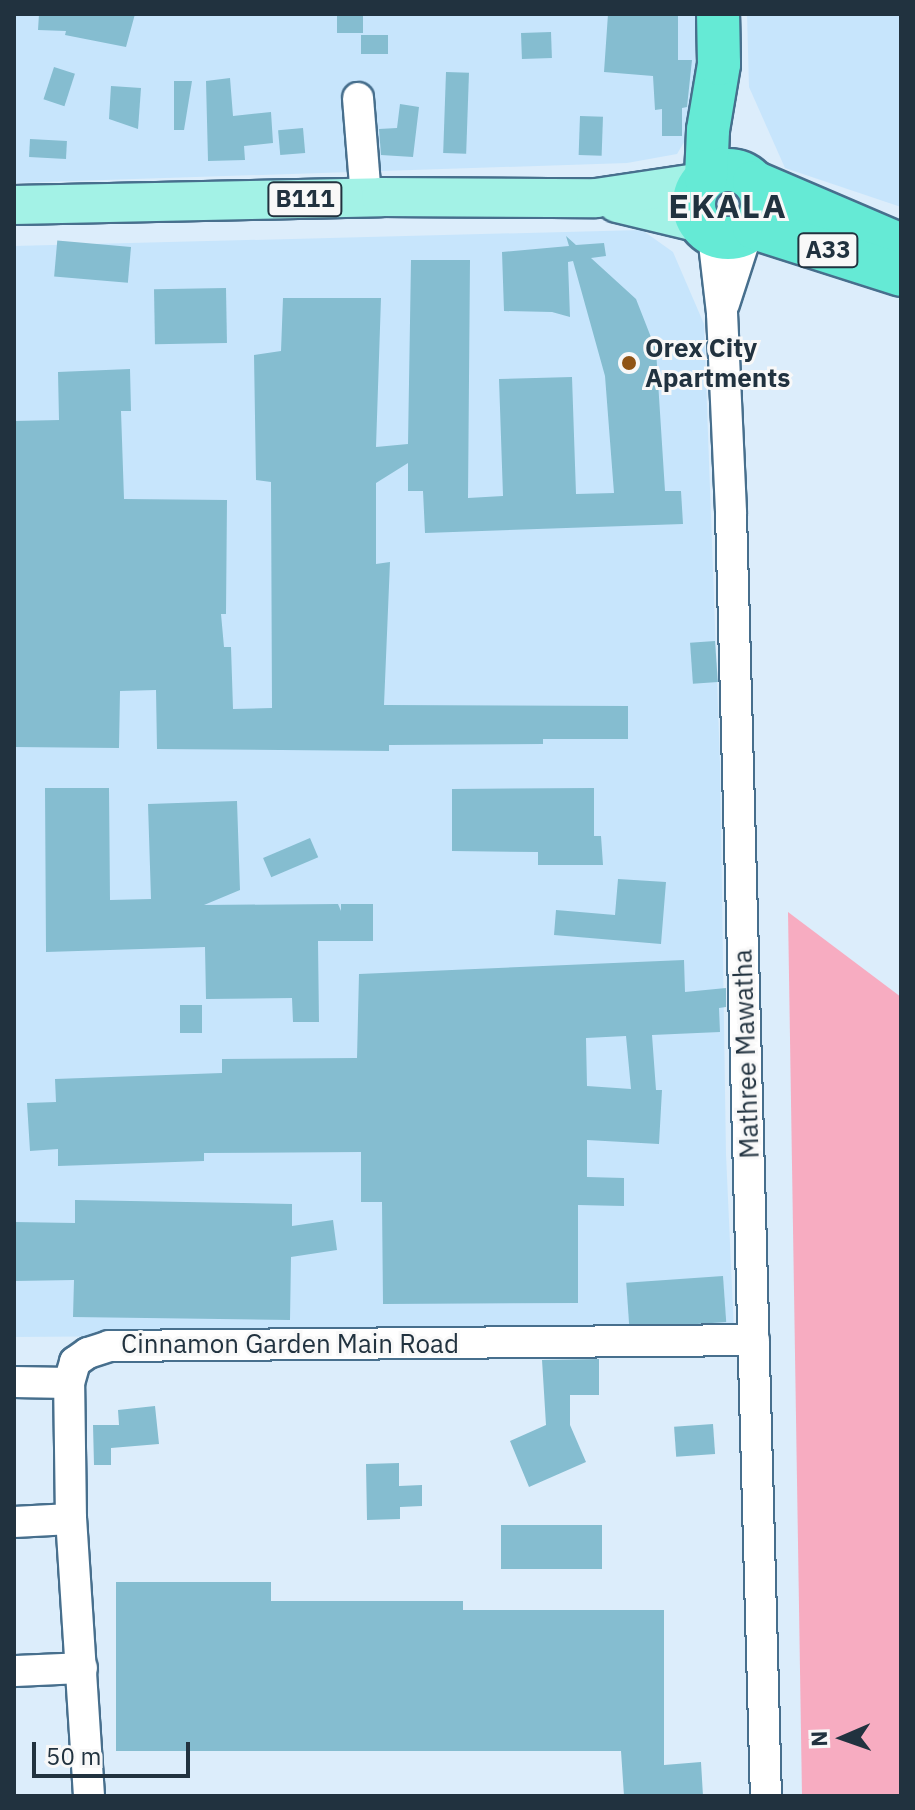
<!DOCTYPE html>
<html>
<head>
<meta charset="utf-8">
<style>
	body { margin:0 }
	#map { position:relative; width:915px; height:1810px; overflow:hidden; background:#dcedfb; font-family:"IBM Plex Sans",sans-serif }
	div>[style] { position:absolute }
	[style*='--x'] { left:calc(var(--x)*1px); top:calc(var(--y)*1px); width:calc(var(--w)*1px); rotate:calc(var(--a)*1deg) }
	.built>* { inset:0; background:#c7e5fc }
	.green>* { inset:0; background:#f7acc1 }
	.building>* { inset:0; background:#85bdd0; transform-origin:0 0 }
	.roads { filter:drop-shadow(2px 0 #476f8d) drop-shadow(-2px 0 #476f8d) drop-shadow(0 2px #476f8d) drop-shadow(0 -2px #476f8d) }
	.minor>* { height:30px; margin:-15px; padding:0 15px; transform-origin:15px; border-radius:15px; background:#fff }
	.major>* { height:38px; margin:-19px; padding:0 19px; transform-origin:19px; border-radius:19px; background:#a3f2e6 }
	.highway>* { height:42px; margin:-21px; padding:0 21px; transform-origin:21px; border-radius:21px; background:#65ead5 }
	.highway>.ring { margin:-21px; padding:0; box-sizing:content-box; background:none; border:42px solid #65ead5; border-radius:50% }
	.dots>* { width:22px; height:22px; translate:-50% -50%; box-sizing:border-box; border:4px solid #f8f8f8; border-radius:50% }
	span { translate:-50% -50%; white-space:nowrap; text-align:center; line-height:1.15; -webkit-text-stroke:6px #f8f8f8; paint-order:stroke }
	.shield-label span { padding:2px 6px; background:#f8f8f8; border:2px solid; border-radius:6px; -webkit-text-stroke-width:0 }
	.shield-label { font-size:24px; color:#21323f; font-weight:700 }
	.poi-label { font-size:26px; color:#21323f; font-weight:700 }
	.left { translate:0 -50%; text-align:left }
	.street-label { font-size:26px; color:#21323f }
	.district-label { font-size:34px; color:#21323f; font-weight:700; letter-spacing:2px }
	.frame { position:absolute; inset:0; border:16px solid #21323f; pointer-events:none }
	.north { position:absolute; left:803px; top:1698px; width:80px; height:80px; -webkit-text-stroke:6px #f8f8f8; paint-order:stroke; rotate:268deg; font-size:22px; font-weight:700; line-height:32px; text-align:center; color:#21323f }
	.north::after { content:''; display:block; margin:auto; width:28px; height:36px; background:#21323f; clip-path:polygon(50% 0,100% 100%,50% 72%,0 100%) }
	.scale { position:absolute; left:32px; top:1742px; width:158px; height:36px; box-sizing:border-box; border:4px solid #21323f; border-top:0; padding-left:10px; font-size:24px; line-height:28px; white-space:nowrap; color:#21323f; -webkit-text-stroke:6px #f8f8f8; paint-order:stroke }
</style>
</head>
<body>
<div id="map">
	<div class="built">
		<div style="clip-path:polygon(14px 14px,695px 14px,696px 122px,677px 154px,627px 163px,14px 183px)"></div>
		<div style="clip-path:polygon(747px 14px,901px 14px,901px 207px,785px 168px,749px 87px)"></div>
		<div style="clip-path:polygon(642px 230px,673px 252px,704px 324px,720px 763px,726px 1154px,734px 1332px,14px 1337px,14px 246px)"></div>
	</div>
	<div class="green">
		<div style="clip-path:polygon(788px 912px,901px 997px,901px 1796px,802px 1796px)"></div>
	</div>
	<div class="building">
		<div style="clip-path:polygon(39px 14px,135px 14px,126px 47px,65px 35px,66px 31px,38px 30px)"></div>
		<div style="clip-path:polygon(608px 14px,678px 14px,678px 60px,692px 60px,687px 107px,682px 108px,682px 136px,662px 136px,662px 109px,655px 110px,653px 76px,604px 72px)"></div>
		<div style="left:337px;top:16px;width:26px;height:17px"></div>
		<div style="left:551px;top:32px;width:26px;height:30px;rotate:88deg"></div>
		<div style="left:388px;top:35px;width:19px;height:27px;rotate:90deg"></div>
		<div style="left:54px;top:67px;width:22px;height:34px;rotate:18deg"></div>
		<div style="left:446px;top:72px;width:23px;height:81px;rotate:2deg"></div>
		<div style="clip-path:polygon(230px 78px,233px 116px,271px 112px,273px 143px,244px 146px,245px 160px,208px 161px,206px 81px)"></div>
		<div style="clip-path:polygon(174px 81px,192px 81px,184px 130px,174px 130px)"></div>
		<div style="clip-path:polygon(111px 86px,141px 88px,138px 129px,109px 119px)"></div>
		<div style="clip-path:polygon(400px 104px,419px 107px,413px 157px,381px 155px,379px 129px,397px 128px)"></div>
		<div style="left:580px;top:116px;width:23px;height:39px;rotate:2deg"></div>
		<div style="left:303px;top:128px;width:25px;height:25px;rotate:85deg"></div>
		<div style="left:30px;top:139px;width:37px;height:18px;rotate:3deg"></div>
		<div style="clip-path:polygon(566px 236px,576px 245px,604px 243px,606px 256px,591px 258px,636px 299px,656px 350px,665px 491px,681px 491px,683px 524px,425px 533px,423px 491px,408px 491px,408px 463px,376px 483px,376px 564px,390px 562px,384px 705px,628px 706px,628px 739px,543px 739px,543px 744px,389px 745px,389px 751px,157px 749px,156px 690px,120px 691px,119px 748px,14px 747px,14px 421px,59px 420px,58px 372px,130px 369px,131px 411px,121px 411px,124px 499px,227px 500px,226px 614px,221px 614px,224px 647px,231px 647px,233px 709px,272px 708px,271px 482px,256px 480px,254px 355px,281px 351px,283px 298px,381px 298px,376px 447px,408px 444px,411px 260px,470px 260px,468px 498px,503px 496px,499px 379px,572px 377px,576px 494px,614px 493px,605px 376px,573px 261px,568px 262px,570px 317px,552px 312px,504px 311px,502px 252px,569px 246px)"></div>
		<div style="left:131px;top:247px;width:36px;height:74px;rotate:95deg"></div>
		<div style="left:226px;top:288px;width:55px;height:72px;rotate:89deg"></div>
		<div style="left:715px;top:641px;width:41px;height:25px;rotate:86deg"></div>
		<div style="clip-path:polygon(45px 788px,109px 788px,110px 900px,151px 899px,148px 804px,237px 801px,240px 890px,204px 905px,338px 904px,341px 911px,341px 904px,373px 904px,373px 941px,318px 941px,319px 1022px,293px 1022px,292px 998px,206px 999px,205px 947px,46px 952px)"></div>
		<div style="clip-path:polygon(594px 788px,594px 836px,601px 836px,603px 865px,538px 865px,538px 852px,452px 851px,452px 789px)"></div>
		<div style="left:310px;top:838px;width:21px;height:51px;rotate:67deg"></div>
		<div style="clip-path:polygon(618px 879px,666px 882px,661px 944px,554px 935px,556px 910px,615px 915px)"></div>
		<div style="clip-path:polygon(evenodd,684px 960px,685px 992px,726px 988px,726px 1007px,719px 1008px,720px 1032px,652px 1035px,656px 1090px,662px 1090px,659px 1144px,587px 1140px,587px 1177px,624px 1178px,624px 1206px,578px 1205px,578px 1303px,383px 1304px,382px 1202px,361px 1202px,361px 1152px,204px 1153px,204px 1161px,58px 1166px,58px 1149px,30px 1151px,27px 1103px,56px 1102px,55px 1079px,222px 1073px,222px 1059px,357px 1058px,359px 974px,684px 960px,626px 1036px,631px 1089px,587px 1086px,586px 1038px,626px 1036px)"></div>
		<div style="left:180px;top:1005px;width:22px;height:28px"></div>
		<div style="clip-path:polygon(75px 1200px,292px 1204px,292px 1226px,333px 1220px,337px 1250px,291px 1257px,290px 1320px,73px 1317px,74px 1280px,14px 1281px,14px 1222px,75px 1223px)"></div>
		<div style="left:723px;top:1276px;width:46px;height:97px;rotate:86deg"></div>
		<div style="clip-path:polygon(599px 1359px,599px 1395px,570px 1395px,570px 1425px,586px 1462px,529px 1487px,510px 1441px,546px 1425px,542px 1360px)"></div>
		<div style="clip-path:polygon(155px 1406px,159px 1444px,111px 1448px,111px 1465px,94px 1465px,93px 1425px,119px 1425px,118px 1410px)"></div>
		<div style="left:713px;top:1424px;width:30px;height:39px;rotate:86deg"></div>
		<div style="clip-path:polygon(399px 1463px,399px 1486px,422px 1485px,422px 1506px,400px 1507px,400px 1519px,367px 1520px,366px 1464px)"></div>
		<div style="left:602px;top:1525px;width:44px;height:101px;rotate:90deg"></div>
		<div style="clip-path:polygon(116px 1582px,271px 1582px,271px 1601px,463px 1601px,463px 1610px,664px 1610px,664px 1765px,701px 1762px,703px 1796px,624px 1796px,621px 1751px,116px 1751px)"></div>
	</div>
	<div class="roads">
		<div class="minor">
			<div style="--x:358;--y:98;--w:100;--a:85.4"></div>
			<div style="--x:713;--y:235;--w:79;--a:83.4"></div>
			<div style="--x:722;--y:313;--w:201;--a:87.4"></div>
			<div style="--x:731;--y:514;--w:1282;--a:88.44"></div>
			<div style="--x:724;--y:304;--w:75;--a:-72.1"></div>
			<div style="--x:14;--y:1382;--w:55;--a:1"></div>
			<div style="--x:14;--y:1522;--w:57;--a:-3"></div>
			<div style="--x:14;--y:1671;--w:68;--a:-2.5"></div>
			<div style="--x:89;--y:1796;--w:278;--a:-93.7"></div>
			<div style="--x:71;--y:1519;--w:136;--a:-90.8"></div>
			<div style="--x:69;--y:1383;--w:22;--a:-74"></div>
			<div style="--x:75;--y:1362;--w:16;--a:-35"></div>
			<div style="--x:88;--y:1353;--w:22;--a:-18"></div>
			<div style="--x:109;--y:1346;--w:645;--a:-0.53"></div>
		</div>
		<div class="major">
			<div style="--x:617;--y:203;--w:85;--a:13.5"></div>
			<div style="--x:14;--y:205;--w:367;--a:-1.2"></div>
			<div style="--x:381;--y:197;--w:215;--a:0.3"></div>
			<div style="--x:596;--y:198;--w:108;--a:-8.5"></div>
		</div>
		<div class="highway">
			<div class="ring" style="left:694px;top:170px;width:26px;height:26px"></div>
			<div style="--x:706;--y:178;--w:48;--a:-87.6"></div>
			<div style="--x:708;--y:130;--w:67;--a:-80.5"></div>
			<div style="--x:719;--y:64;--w:50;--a:-91.1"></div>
			<div style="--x:754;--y:182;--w:160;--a:23.2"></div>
			<div style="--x:754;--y:228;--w:154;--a:17.7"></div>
		</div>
	</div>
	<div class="dots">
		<div style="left:629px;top:363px;background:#905415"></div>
	</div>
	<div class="shield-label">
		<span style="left:305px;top:199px">B111</span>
		<span style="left:828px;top:250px">A33</span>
	</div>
	<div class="poi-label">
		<span class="left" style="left:645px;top:363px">Orex City<br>Apartments</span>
	</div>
	<div class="street-label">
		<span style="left:746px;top:1054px;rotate:-92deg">Mathree Mawatha</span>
		<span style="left:290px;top:1344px">Cinnamon Garden Main Road</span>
	</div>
	<div class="district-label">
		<span style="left:728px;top:206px">EKALA</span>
	</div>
	<div class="frame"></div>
	<div class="north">N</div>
	<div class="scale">50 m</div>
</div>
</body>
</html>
